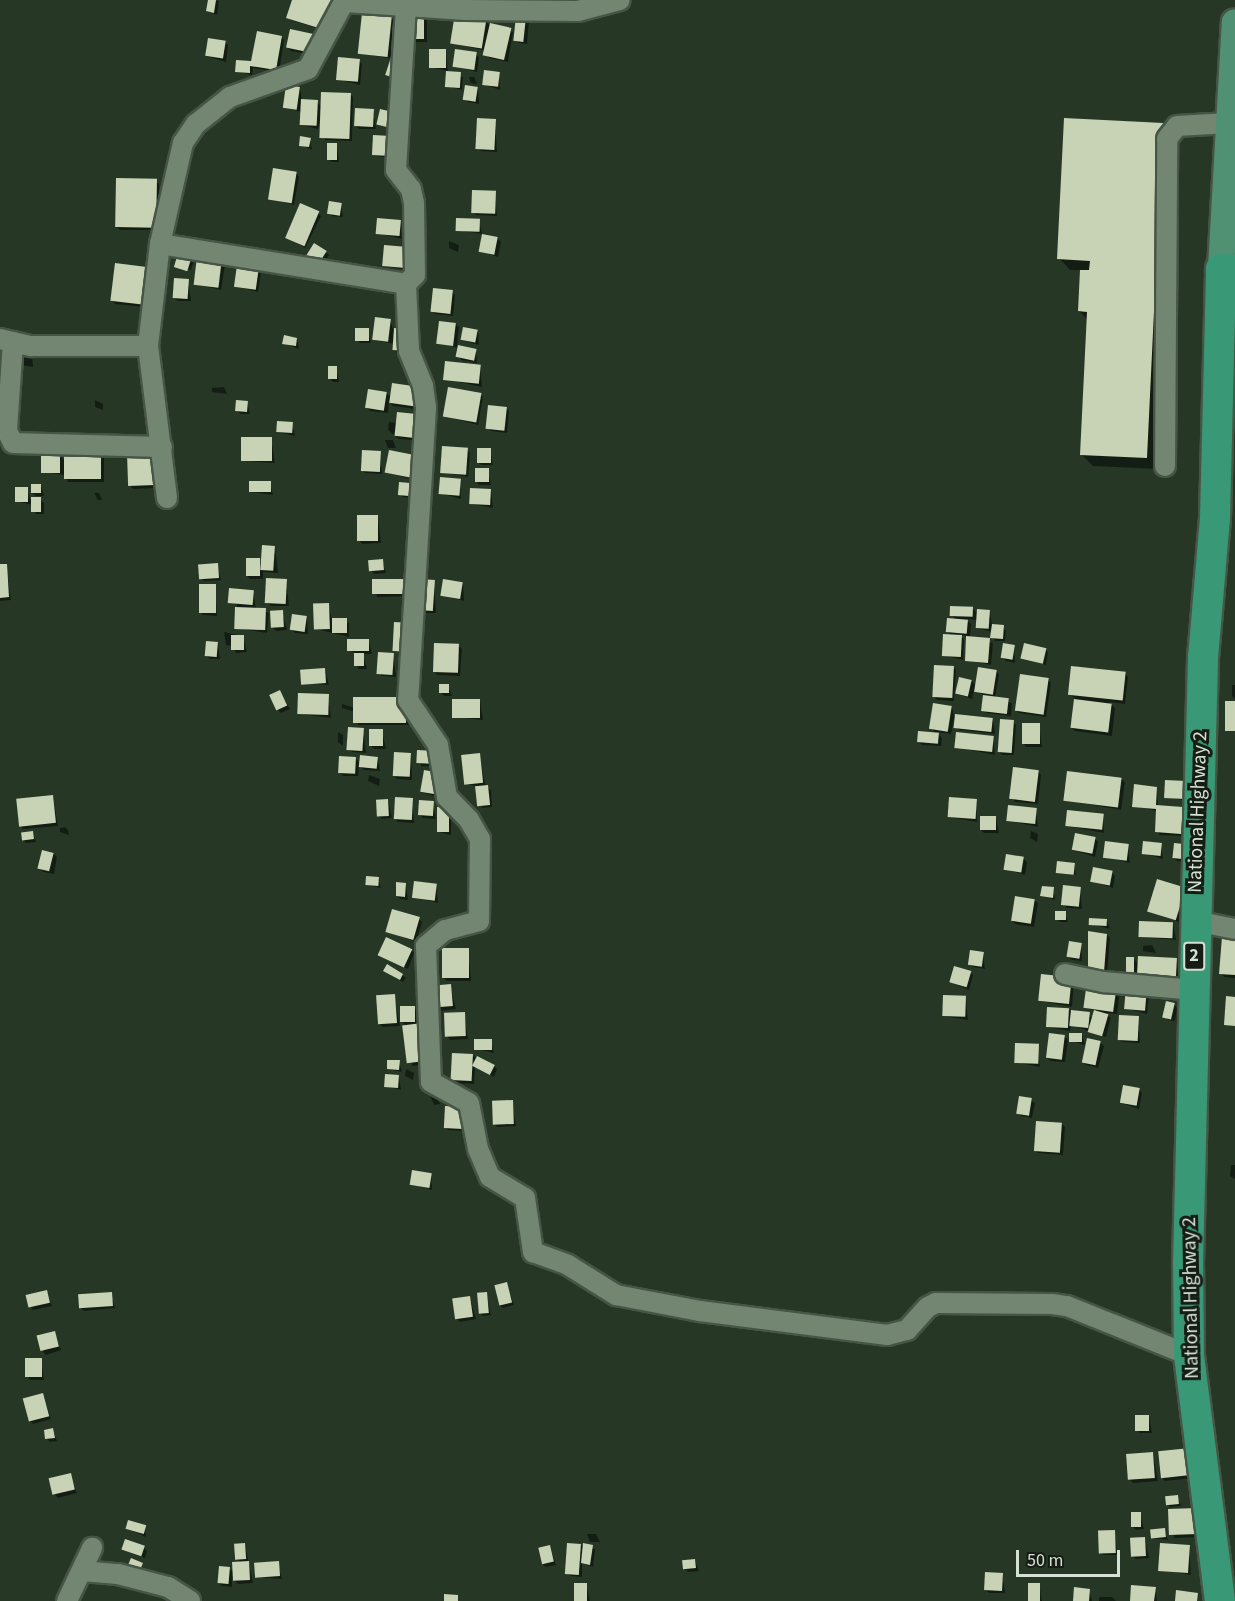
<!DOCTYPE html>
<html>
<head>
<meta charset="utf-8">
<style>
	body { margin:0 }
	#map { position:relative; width:1235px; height:1601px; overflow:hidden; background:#263825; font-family:"Source Sans 3",sans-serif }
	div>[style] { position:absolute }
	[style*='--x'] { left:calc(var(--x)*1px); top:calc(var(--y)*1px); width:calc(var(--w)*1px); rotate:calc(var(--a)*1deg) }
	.shadow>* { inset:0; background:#0007 }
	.building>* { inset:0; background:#c8d2b5; transform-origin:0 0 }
	.roads { filter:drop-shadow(2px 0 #465546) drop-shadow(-2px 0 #465546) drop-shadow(0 2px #465546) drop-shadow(0 -2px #465546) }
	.minor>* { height:20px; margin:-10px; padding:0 10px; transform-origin:10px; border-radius:10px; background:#728671 }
	.major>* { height:26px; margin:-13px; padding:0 13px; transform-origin:13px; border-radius:13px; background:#509174 }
	.highway>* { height:30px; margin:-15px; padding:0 15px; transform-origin:15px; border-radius:15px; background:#399876 }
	span { translate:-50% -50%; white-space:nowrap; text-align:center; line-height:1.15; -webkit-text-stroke:6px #151d14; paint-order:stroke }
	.shield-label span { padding:2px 4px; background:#151d14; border:2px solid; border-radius:4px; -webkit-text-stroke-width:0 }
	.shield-label { font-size:18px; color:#d6e1d5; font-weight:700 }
	.street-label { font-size:20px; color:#d6e1d5 }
	.scale { position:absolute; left:1016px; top:1550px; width:104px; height:27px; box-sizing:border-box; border:3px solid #d6e1d5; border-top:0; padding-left:8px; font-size:18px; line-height:21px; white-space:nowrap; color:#d6e1d5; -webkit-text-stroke:4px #151d14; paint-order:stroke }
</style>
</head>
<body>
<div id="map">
	<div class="shadow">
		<div style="clip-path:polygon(209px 0,219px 1px,217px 15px,207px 11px)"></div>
		<div style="clip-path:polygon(293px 0,328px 32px,291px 20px,288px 17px)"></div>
		<div style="clip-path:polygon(408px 14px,427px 17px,427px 42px,411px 42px)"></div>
		<div style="clip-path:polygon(391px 18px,394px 21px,391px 55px,400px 58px,398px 80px,387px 75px,392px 59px,360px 53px)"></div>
		<div style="clip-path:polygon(526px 18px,529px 21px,527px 44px,519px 43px,515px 40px)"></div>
		<div style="clip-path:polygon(486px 19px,489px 25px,513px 32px,508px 62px,489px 58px,486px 51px,452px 43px)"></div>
		<div style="clip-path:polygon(292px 31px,318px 56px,291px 51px,288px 48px)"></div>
		<div style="clip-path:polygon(281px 37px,284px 40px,279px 72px,253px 68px,252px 75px,236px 71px)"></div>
		<div style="clip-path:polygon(225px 42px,228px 45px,226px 62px,206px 56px)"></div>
		<div style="clip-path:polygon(446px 51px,448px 73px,463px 77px,462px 90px,446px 86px,448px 71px,430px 67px)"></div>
		<div style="clip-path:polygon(476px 54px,479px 57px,477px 72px,454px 66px)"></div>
		<div style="clip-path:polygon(359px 61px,362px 64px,360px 85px,337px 79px)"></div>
		<div style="clip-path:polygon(499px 73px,500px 90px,483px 84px)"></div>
		<div style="clip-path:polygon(469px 77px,474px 77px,477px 84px,471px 83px)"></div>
		<div style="clip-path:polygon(300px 88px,302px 101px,317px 102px,322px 107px,350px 94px,353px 97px,352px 141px,325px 140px,322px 112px,318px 129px,300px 125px,302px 112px,284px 107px)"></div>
		<div style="clip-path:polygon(478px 88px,479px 104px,468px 102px,465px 99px)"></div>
		<div style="clip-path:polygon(373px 110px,376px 129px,359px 129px,356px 126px)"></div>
		<div style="clip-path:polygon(495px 120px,497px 152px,481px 151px,478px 148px)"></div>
		<div style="clip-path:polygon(1162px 124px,1173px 135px,1157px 469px,1093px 466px,1082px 455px,1088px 320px,1079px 311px,1081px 270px,1070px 270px,1059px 258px)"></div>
		<div style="clip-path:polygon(310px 139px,312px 150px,301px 145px)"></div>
		<div style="clip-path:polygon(394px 141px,392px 159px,373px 155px)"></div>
		<div style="clip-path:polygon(337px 145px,339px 162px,332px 162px,328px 159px)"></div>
		<div style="clip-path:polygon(296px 173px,299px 177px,294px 205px,268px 198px)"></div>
		<div style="clip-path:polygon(156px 181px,159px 184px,159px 230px,120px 230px,116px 227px)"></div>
		<div style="clip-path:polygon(495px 193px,497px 216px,476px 215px,473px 212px)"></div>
		<div style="clip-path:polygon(341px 204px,343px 217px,332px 216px,329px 213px)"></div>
		<div style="clip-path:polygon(318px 213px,321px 216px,305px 248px,286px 236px)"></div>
		<div style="clip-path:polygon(479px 220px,482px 234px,457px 230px)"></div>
		<div style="clip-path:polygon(400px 221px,402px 239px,377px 233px)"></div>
		<div style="clip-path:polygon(498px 239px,501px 242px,498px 257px,480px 251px)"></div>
		<div style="clip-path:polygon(449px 241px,459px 245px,458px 252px,449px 248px)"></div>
		<div style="clip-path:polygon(315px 245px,329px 255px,322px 267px)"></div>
		<div style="clip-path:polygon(410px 251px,409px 270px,384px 266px)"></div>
		<div style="clip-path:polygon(195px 256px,191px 270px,176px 267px)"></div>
		<div style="clip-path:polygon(222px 262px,225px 265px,221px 290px,195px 284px)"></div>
		<div style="clip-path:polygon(262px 266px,258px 292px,235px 286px)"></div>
		<div style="clip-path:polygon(146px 268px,150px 271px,145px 307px,115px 304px,112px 300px)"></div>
		<div style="clip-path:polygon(188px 280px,191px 301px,178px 301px,174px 298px)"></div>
		<div style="clip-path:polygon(452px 292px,455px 295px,453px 316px,435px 314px,432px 311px)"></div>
		<div style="clip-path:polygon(390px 320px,393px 329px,406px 330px,408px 353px,397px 352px,394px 344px,374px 340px)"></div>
		<div style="clip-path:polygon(455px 324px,459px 327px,457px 347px,476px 350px,477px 363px,461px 360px,459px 348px,438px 343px)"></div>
		<div style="clip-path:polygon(368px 330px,371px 343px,360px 343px,357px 340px)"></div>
		<div style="clip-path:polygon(478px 331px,479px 345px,462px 340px)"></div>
		<div style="clip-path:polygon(297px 339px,299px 349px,284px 343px)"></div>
		<div style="clip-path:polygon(0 348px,4px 348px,6px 362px,0 361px)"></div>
		<div style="clip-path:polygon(19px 350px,32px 352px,33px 367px,20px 365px)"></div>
		<div style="clip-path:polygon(0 366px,7px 366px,10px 386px,0 386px)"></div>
		<div style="clip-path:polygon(336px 367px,339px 382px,333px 382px,330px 379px)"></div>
		<div style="clip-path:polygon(480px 367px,482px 387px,444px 379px)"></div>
		<div style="clip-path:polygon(393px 384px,422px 410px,393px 406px,389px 401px,388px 413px,370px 411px,367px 408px,386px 393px,391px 397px)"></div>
		<div style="clip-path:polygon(224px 387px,227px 394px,212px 392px,212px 388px)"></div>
		<div style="clip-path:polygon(480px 394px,483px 397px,478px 425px,444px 416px)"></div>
		<div style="clip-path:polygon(95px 400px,103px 404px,103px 410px,95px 407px)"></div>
		<div style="clip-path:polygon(247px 402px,250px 414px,241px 414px,237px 411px)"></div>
		<div style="clip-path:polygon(506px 408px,509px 411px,507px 433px,491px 431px,488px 428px)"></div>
		<div style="clip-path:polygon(389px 422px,397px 423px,425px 441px,399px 439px,388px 430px)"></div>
		<div style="clip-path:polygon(292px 423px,295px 436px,277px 432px)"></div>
		<div style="clip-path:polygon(271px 438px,275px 463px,243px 461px)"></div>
		<div style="clip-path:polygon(385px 440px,393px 440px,396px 448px,388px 448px)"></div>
		<div style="clip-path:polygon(467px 450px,470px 453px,468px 477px,441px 472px)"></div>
		<div style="clip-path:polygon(490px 450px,493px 465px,481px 465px,478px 462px)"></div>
		<div style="clip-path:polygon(380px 452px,382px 474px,365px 473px,362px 470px)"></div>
		<div style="clip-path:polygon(390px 452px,417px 481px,386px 472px)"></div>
		<div style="clip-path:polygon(104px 454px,104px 482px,68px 482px,65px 475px,43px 472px,59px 455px,65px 461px)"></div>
		<div style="clip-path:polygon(153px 455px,157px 488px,133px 489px,130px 485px)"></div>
		<div style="clip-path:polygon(488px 470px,491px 485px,479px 485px,476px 481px)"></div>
		<div style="clip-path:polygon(460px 481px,461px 499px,439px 493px)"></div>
		<div style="clip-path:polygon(270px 483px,273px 495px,250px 492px)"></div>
		<div style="clip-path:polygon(41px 485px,44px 496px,36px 496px,32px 493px)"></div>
		<div style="clip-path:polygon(409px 485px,411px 498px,403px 497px,400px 494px)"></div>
		<div style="clip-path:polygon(27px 489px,30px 499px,44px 502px,44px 514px,36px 514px,33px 505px,16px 501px)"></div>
		<div style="clip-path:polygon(491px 490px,493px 508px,471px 504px)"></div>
		<div style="clip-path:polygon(94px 493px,99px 493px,102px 500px,98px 500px)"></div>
		<div style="clip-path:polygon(378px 517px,381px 543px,362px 544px,359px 540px)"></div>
		<div style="clip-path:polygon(275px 547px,278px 573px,263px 572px,263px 579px,250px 579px,247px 576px)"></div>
		<div style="clip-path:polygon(382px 560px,386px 573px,375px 574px,371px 571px)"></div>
		<div style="clip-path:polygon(217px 564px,221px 580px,204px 581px,201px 578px)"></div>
		<div style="clip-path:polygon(6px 565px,11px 600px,0 601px,0 566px)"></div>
		<div style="clip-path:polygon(286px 580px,289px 606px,271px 606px,268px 603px)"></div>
		<div style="clip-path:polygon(374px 581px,412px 596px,377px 597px)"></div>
		<div style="clip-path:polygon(434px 581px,436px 613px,424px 613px,421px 610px)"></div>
		<div style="clip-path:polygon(463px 583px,464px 601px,443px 595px)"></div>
		<div style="clip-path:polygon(215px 586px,217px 616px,203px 615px,200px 612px)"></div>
		<div style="clip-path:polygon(253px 591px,256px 609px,269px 613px,267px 633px,235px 628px,237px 605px,230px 602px)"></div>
		<div style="clip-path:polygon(328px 605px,332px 619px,349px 623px,349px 637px,316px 629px)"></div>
		<div style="clip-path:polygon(973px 609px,978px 614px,990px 612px,992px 625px,1006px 630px,1005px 641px,995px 641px,993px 632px,977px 628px,977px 620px,966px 619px,971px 624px,970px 638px,993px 643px,991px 665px,966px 660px,968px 636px,960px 635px,964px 640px,963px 660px,943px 655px,952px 636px,948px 632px,957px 620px,951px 615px)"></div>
		<div style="clip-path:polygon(282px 611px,287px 630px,276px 631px,273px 628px)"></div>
		<div style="clip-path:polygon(307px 617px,308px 634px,295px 633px,291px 629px)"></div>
		<div style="clip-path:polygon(224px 632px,243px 636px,247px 652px,236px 653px,232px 646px,226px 645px)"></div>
		<div style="clip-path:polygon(369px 641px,372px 654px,363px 654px,367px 669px,358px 669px,355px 653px,348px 650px)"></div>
		<div style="clip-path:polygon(218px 643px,220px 659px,210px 659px,207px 656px)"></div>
		<div style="clip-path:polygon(459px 646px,462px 649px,460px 676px,437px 675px,434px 671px)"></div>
		<div style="clip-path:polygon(1014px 647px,1015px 663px,1006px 661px,1003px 658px)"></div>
		<div style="clip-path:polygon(1045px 649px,1048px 652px,1046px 665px,1023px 658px)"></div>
		<div style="clip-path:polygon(393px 654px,396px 677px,382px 676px,378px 673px)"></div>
		<div style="clip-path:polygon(953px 667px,956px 670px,954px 701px,937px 700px,934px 696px)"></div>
		<div style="clip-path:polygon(325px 669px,329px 685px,302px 683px)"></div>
		<div style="clip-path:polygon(996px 671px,999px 675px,995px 698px,1012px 703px,1011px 716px,986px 713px,984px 695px,974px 690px,972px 699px,957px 694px,972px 681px,976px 686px)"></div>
		<div style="clip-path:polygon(1125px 674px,1128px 677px,1125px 704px,1109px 702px,1115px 708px,1112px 736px,1075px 731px,1072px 728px,1075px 698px,1069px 694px)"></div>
		<div style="clip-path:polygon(1048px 680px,1051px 683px,1046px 717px,1019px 713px,1016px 710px)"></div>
		<div style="clip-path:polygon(1232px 685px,1235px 685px,1235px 699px,1232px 696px)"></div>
		<div style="clip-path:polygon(448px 686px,452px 696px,444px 696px,441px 693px)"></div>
		<div style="clip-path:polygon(280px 692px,290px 709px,281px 713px,278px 710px)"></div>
		<div style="clip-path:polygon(328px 695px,331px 718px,299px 714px)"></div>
		<div style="clip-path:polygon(480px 700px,483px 720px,454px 717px)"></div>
		<div style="clip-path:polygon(409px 702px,409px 725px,358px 725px,355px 712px,342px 708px,342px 704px,355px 708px)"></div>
		<div style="clip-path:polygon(952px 707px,954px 716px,993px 720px,995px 734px,959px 730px,954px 718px,951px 734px,936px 732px,942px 738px,941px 746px,922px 745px,918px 741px,936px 734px,931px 728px)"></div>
		<div style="clip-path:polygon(1013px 722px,1016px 725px,1014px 755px,1002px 755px,999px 752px)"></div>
		<div style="clip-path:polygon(1039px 724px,1042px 747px,1026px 747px,1023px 743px)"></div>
		<div style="clip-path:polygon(363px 730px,366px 753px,352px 752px,349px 749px)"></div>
		<div style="clip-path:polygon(382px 731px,386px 749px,374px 749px,371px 746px)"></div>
		<div style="clip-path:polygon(338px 732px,343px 735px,343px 746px,338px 742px)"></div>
		<div style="clip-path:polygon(993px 738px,995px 755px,956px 747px)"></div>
		<div style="clip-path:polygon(418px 751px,440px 767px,421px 766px)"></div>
		<div style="clip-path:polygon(411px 754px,412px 780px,397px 779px,394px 776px)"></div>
		<div style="clip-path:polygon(479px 755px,486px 787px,491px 790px,492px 807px,482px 808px,477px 786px,465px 784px)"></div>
		<div style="clip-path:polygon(356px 759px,361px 764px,378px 759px,380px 771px,364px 770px,359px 765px,358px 776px,343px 776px,339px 772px)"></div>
		<div style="clip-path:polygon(1038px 771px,1041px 775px,1038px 804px,1015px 802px,1012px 798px)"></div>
		<div style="clip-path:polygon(425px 772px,440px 798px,421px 792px)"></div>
		<div style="clip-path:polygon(369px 775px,380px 779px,379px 786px,368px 781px)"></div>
		<div style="clip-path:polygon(1121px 779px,1125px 782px,1121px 810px,1065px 800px)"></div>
		<div style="clip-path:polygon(1189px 786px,1188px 801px,1166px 797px)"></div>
		<div style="clip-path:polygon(1157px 788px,1158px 807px,1186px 812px,1184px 836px,1159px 835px,1157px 811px,1134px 806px)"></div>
		<div style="clip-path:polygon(53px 796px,58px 826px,23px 829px,20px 825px)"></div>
		<div style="clip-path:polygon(412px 799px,414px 823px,398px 822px,395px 819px)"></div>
		<div style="clip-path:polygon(388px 800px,392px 818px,382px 819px,379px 816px)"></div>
		<div style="clip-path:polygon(976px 801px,977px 822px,949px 817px)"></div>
		<div style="clip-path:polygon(433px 803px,436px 819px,423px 818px,420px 815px)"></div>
		<div style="clip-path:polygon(439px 809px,451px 812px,451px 835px,439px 832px)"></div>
		<div style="clip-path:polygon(1036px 809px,1038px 827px,1008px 821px)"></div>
		<div style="clip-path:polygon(1103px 815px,1104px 833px,1067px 826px)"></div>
		<div style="clip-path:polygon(996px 818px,999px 833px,984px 833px,981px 830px)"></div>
		<div style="clip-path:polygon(65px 827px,68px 830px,69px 835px,60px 832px,60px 828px)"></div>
		<div style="clip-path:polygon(1031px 831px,1038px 834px,1037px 842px,1030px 838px)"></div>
		<div style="clip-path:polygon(33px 833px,36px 842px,26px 843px,23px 840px)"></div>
		<div style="clip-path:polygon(1095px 839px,1098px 842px,1095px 857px,1073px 850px)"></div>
		<div style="clip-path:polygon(1161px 845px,1163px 859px,1143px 853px)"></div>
		<div style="clip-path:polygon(1128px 846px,1130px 863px,1104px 857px)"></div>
		<div style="clip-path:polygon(1184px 846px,1185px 862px,1177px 861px,1173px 857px)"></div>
		<div style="clip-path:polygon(54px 854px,57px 857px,54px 874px,43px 872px,40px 868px)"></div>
		<div style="clip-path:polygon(1024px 859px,1027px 862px,1025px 875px,1005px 869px)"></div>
		<div style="clip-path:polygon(1074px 864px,1076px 875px,1057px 873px)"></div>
		<div style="clip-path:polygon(1112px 873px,1115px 876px,1113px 888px,1091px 881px)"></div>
		<div style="clip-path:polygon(378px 878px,381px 888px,367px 885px)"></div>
		<div style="clip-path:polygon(406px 884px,408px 900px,400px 899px,397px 896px)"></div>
		<div style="clip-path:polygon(436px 885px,438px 903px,414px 897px)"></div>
		<div style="clip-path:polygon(1053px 888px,1055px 900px,1042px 896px)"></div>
		<div style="clip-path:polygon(1080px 888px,1082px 909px,1067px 908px,1063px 904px)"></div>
		<div style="clip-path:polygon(1188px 892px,1179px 922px,1149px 911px)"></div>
		<div style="clip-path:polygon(1034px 900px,1038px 903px,1034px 927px,1015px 924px,1012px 921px)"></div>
		<div style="clip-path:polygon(1065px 912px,1068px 922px,1060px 922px,1057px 919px)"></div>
		<div style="clip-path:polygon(419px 919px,422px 922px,416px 942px,386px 931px)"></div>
		<div style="clip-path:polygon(1107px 920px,1110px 929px,1090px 924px)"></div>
		<div style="clip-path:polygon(1173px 923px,1176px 940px,1140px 937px)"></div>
		<div style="clip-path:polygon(1107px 935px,1110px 938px,1107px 974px,1093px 973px)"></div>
		<div style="clip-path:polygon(1235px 939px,1235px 978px,1224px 977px,1221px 973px)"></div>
		<div style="clip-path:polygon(1081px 944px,1082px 961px,1072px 960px,1069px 957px)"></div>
		<div style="clip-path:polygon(1152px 945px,1156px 953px,1143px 951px,1143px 946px)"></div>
		<div style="clip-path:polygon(468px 949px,471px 981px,447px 981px,444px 978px)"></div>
		<div style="clip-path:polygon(411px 950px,414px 953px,408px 969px,380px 955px)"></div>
		<div style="clip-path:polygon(983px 953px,985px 969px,973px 967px,969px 964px)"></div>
		<div style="clip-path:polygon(1134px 959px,1139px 964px,1177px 960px,1179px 988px,1130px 983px)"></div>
		<div style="clip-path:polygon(970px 972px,973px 975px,969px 990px,952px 983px)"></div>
		<div style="clip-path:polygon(388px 973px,402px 975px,406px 978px,403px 982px)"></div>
		<div style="clip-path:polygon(1074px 981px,1072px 1007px,1040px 1001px)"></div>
		<div style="clip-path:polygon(450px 985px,456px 1009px,438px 1011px,435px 1008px)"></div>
		<div style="clip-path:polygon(1127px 988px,1149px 994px,1147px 1014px,1125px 1008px)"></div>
		<div style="clip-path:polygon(1120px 990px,1117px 1014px,1105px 1013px,1111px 1018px,1106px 1037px,1071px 1025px,1070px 1031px,1047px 1027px,1068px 1010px,1094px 1018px,1096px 1011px,1086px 1008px)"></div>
		<div style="clip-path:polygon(394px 996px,400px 1026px,383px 1027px,379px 1024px)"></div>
		<div style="clip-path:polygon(966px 998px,968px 1020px,943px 1016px)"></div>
		<div style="clip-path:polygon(1174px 1004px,1177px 1008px,1175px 1021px,1168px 1020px,1165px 1017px)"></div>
		<div style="clip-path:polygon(415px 1007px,429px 1064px,412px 1066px,407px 1026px,402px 1022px)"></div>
		<div style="clip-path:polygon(464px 1014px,468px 1039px,450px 1040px,447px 1036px)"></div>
		<div style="clip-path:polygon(1138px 1017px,1140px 1043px,1122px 1042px,1119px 1039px)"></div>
		<div style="clip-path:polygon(1082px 1035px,1085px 1045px,1071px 1041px)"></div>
		<div style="clip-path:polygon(1065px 1037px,1068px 1040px,1065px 1062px,1051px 1061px,1047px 1058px)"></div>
		<div style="clip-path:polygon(491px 1041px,494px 1053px,476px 1049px)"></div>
		<div style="clip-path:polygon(1101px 1043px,1104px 1046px,1098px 1068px,1086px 1065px,1083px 1062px)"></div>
		<div style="clip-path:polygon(1038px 1046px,1040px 1067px,1015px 1062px)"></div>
		<div style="clip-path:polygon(473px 1056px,494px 1066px,497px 1069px,494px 1077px,475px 1067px,474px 1084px,455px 1083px,452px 1080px)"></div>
		<div style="clip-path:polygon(399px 1062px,402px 1072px,388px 1069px)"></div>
		<div style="clip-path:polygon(406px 1069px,414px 1073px,413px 1080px,405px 1076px)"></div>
		<div style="clip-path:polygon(399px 1077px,401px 1090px,386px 1086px)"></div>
		<div style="clip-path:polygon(1139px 1090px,1142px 1093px,1139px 1109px,1121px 1103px)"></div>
		<div style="clip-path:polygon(435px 1094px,440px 1104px,434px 1105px,430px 1095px)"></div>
		<div style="clip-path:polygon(1031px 1100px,1035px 1103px,1032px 1118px,1021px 1116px,1018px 1113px)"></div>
		<div style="clip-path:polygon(512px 1102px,516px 1126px,497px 1127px,494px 1124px)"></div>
		<div style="clip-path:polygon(464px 1108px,466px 1131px,448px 1130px,445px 1127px)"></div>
		<div style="clip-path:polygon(1062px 1124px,1065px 1127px,1063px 1155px,1038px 1153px,1035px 1150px)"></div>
		<div style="clip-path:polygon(1231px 1165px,1235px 1165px,1235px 1179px,1230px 1176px)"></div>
		<div style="clip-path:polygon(431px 1174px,432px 1190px,412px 1184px)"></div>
		<div style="clip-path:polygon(507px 1284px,514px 1305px,503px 1308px,499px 1305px)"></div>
		<div style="clip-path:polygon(46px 1292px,52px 1306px,33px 1310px,30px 1306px)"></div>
		<div style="clip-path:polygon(486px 1293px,491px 1315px,483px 1316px,480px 1313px)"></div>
		<div style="clip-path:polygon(111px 1294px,115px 1308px,84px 1311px,81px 1308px)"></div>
		<div style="clip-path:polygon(470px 1298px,476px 1319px,460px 1322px,457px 1319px)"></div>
		<div style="clip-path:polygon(54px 1333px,61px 1350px,46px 1355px,43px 1352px)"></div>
		<div style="clip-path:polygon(41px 1359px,44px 1380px,30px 1380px,27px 1376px)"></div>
		<div style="clip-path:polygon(43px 1395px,51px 1419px,33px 1424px,30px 1421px)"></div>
		<div style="clip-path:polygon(1149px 1416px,1152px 1433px,1140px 1433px,1137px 1430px)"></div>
		<div style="clip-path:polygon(53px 1430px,57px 1441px,50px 1442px,47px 1439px)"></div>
		<div style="clip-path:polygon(1193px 1453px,1195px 1478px,1165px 1481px,1162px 1478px)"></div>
		<div style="clip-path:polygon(1153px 1454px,1158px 1481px,1133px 1483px,1130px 1480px)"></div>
		<div style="clip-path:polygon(70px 1475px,77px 1493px,58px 1498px,55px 1495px)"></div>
		<div style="clip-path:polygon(1177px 1497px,1181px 1506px,1170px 1507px,1167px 1504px)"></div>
		<div style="clip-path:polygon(1170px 1511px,1201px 1537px,1174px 1538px)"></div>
		<div style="clip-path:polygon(1140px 1514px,1144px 1529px,1136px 1530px,1133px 1527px)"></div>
		<div style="clip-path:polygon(145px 1527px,146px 1537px,127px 1528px)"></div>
		<div style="clip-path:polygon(1164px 1530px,1168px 1540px,1152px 1538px)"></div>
		<div style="clip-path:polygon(1114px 1532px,1118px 1555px,1103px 1555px,1100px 1552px)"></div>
		<div style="clip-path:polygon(587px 1534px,596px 1534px,600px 1542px,590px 1542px)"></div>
		<div style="clip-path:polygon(1145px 1539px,1149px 1558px,1136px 1559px,1132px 1556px)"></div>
		<div style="clip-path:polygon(245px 1545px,253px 1583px,238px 1584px,232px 1578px,232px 1587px,222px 1586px,219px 1583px,229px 1568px,234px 1573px,241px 1563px,237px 1559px)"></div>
		<div style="clip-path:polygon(580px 1545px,595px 1549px,593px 1567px,582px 1563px,582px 1577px,571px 1576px,567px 1573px)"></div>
		<div style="clip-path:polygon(1189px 1546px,1191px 1575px,1160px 1570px)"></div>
		<div style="clip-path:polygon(550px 1547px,556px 1565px,546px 1567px,542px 1564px)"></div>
		<div style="clip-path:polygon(123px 1548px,144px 1548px,147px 1551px,145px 1558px)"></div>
		<div style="clip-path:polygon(695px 1560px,699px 1571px,688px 1572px,685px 1569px)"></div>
		<div style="clip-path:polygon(278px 1563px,282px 1579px,256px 1577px)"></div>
		<div style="clip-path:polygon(1002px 1574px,1005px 1593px,989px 1593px,986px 1590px)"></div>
		<div style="clip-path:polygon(586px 1584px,590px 1601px,576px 1601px)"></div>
		<div style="clip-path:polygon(1039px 1584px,1042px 1601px,1029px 1601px)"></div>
		<div style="clip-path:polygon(1155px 1589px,1157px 1601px,1131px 1601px)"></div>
		<div style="clip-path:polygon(1089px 1590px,1092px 1601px,1075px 1601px)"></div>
		<div style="clip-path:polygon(1099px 1597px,1112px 1597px,1116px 1601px,1099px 1601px)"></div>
	</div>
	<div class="building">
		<div style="clip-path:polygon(208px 0,216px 0,214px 13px,206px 11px)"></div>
		<div style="clip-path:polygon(292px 0,334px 0,325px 30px,286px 18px)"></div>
		<div style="left:406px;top:12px;width:18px;height:27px"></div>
		<div style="left:362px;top:13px;width:30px;height:41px;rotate:6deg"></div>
		<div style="left:455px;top:13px;width:32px;height:31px;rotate:9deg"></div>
		<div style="left:516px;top:16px;width:10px;height:25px;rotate:6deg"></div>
		<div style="left:490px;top:23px;width:22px;height:33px;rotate:13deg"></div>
		<div style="left:290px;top:29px;width:30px;height:19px;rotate:12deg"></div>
		<div style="clip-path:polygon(257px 31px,282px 36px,276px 70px,250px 66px,250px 73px,235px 72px,236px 60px,251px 61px)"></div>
		<div style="left:208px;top:38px;width:18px;height:18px;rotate:9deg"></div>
		<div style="left:429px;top:49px;width:17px;height:19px"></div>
		<div style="left:455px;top:49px;width:22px;height:18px;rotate:8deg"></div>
		<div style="left:392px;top:54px;width:9px;height:22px;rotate:18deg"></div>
		<div style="left:338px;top:57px;width:22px;height:23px;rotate:5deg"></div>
		<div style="left:484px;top:70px;width:16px;height:15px;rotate:7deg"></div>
		<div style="left:446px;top:71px;width:15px;height:16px;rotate:4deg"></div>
		<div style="left:286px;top:85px;width:14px;height:23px;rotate:8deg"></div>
		<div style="left:465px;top:85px;width:13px;height:15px;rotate:9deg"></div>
		<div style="left:321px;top:92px;width:30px;height:46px;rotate:2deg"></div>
		<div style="left:301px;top:99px;width:17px;height:26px;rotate:3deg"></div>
		<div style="left:355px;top:108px;width:19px;height:18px;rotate:3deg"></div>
		<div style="left:380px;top:109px;width:13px;height:16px;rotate:13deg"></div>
		<div style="left:477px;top:118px;width:19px;height:31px;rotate:3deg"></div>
		<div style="clip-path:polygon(1064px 118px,1163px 123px,1147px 458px,1080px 455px,1087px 312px,1078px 311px,1080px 270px,1089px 270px,1090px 261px,1057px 259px)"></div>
		<div style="left:373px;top:135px;width:18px;height:20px;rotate:3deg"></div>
		<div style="clip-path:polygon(300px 136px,311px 138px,309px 147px,299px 146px)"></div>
		<div style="left:327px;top:143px;width:10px;height:17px"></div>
		<div style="left:273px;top:168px;width:24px;height:32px;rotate:9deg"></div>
		<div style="left:116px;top:178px;width:41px;height:49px;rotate:1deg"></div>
		<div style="left:472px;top:190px;width:24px;height:23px;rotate:2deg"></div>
		<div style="left:329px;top:201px;width:13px;height:13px;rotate:9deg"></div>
		<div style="left:300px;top:203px;width:21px;height:38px;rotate:23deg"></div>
		<div style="left:377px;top:218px;width:24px;height:16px;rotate:5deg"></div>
		<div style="left:456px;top:218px;width:24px;height:13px;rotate:2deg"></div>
		<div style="left:482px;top:234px;width:16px;height:18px;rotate:11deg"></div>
		<div style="left:314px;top:243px;width:15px;height:17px;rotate:32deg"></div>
		<div style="left:384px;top:245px;width:24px;height:21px;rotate:5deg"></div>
		<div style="left:180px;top:247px;width:14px;height:21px;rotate:17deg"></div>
		<div style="left:197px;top:257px;width:25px;height:28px;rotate:7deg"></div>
		<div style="left:238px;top:258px;width:22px;height:29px;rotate:8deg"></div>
		<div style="left:115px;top:263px;width:32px;height:38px;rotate:7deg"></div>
		<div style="left:174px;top:278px;width:15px;height:20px;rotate:4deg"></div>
		<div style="left:433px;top:288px;width:20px;height:24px;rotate:6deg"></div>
		<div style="left:375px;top:317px;width:16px;height:23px;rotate:7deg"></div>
		<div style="left:439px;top:321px;width:17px;height:23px;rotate:7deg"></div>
		<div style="left:463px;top:327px;width:15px;height:13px;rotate:11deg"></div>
		<div style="left:355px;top:328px;width:14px;height:13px"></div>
		<div style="left:394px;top:328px;width:13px;height:22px;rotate:4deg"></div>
		<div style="clip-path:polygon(284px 335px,297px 338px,296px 346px,282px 344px)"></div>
		<div style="left:458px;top:345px;width:19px;height:12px;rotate:12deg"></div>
		<div style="left:445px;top:361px;width:36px;height:19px;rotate:6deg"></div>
		<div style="left:328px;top:366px;width:9px;height:13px"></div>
		<div style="left:392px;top:383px;width:30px;height:20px;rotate:8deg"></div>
		<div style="left:448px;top:387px;width:34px;height:30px;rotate:10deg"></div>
		<div style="left:368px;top:389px;width:19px;height:19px;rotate:9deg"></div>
		<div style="left:236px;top:400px;width:12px;height:11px;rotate:5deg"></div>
		<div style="left:488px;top:405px;width:19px;height:24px;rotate:6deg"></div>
		<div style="left:397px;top:412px;width:27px;height:24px;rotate:6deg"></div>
		<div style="left:277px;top:421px;width:16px;height:11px;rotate:4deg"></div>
		<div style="left:241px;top:437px;width:31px;height:24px"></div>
		<div style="left:442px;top:446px;width:26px;height:27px;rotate:4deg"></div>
		<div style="left:477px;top:448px;width:14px;height:15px"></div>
		<div style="left:64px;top:449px;width:37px;height:30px"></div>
		<div style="left:362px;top:450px;width:19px;height:21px;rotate:3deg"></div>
		<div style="left:389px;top:450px;width:31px;height:23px;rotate:11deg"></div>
		<div style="left:41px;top:453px;width:19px;height:20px"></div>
		<div style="left:154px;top:453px;width:32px;height:27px;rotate:88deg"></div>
		<div style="left:475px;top:468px;width:14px;height:14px"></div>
		<div style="left:440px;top:477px;width:21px;height:17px;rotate:5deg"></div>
		<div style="left:249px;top:481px;width:22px;height:11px"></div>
		<div style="left:399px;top:482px;width:11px;height:13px;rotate:5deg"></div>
		<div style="left:31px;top:484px;width:10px;height:9px"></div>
		<div style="left:15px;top:487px;width:13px;height:15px"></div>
		<div style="left:470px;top:488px;width:21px;height:16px;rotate:3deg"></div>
		<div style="left:31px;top:497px;width:10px;height:15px"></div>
		<div style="left:357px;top:515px;width:21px;height:26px"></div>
		<div style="left:262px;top:545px;width:13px;height:25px;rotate:4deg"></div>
		<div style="left:246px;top:558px;width:14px;height:18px"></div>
		<div style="left:383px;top:559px;width:11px;height:15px;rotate:85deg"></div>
		<div style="left:218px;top:563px;width:15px;height:20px;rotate:86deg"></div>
		<div style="clip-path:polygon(0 564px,7px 564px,9px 597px,0 598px)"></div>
		<div style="left:266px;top:578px;width:21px;height:25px;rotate:3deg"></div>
		<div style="left:372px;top:579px;width:37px;height:15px"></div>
		<div style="left:420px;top:579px;width:15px;height:31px;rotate:4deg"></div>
		<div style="left:443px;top:579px;width:20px;height:17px;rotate:9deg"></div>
		<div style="left:199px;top:584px;width:17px;height:29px"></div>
		<div style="left:229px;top:588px;width:25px;height:15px;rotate:5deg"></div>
		<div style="left:329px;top:603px;width:26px;height:16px;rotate:88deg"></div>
		<div style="left:950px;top:606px;width:23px;height:10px;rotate:2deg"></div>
		<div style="left:235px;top:607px;width:31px;height:22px;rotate:2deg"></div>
		<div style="left:977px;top:609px;width:13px;height:19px;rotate:4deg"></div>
		<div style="left:283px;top:610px;width:17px;height:13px;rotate:87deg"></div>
		<div style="left:292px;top:614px;width:15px;height:16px;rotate:8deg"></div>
		<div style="left:332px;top:618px;width:15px;height:15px"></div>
		<div style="left:947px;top:618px;width:21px;height:14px;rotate:5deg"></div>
		<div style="left:394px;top:622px;width:17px;height:29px;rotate:3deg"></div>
		<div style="clip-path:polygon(992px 624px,1004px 625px,1003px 639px,990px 638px,988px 663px,965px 661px,966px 636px,990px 638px)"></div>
		<div style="left:943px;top:634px;width:19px;height:22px;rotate:3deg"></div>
		<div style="left:231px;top:635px;width:13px;height:15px"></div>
		<div style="left:347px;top:639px;width:22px;height:12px"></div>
		<div style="left:206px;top:641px;width:12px;height:15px;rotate:5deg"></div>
		<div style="left:434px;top:643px;width:25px;height:29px;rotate:2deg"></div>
		<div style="left:1003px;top:643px;width:12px;height:15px;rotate:9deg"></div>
		<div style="left:1024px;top:643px;width:23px;height:16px;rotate:13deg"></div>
		<div style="left:378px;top:652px;width:16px;height:22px;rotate:4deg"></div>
		<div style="left:354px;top:653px;width:10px;height:13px"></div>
		<div style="left:934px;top:665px;width:20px;height:32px;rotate:3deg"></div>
		<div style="left:1071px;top:666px;width:55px;height:29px;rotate:6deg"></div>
		<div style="left:978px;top:667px;width:19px;height:25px;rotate:9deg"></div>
		<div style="left:325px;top:668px;width:15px;height:25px;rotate:86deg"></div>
		<div style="left:1020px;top:674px;width:29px;height:37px;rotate:8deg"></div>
		<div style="left:959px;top:677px;width:13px;height:17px;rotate:13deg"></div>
		<div style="left:439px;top:684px;width:10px;height:9px"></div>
		<div style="left:280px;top:690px;width:17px;height:12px;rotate:65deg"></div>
		<div style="left:298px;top:693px;width:31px;height:21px;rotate:2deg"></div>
		<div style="left:983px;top:695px;width:26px;height:16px;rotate:7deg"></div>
		<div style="left:353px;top:697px;width:53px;height:26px"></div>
		<div style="left:452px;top:699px;width:28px;height:19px"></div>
		<div style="left:1074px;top:699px;width:38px;height:29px;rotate:7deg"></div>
		<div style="left:1225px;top:701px;width:10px;height:30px"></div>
		<div style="left:933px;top:703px;width:19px;height:26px;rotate:9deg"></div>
		<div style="left:955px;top:714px;width:38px;height:14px;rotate:6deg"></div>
		<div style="left:1000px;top:719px;width:14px;height:33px;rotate:4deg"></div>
		<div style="left:1022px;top:723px;width:18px;height:21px"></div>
		<div style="left:348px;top:727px;width:16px;height:23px;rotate:4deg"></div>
		<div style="left:369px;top:729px;width:14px;height:17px"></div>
		<div style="left:918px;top:731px;width:21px;height:11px;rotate:5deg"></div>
		<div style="left:956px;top:732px;width:38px;height:16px;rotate:6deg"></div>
		<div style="left:417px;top:750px;width:20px;height:13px;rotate:3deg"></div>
		<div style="left:394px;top:752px;width:17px;height:24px;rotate:3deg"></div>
		<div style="left:480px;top:753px;width:30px;height:19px;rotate:84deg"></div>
		<div style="left:360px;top:755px;width:18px;height:12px;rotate:6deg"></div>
		<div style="left:339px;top:756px;width:17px;height:17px;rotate:3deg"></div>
		<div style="left:1013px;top:767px;width:26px;height:32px;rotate:7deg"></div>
		<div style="left:424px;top:770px;width:17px;height:22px;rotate:10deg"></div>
		<div style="left:1067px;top:771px;width:55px;height:30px;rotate:7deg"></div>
		<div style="left:1165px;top:780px;width:21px;height:18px;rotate:3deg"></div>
		<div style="clip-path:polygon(1134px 784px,1157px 787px,1156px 805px,1183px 807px,1181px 834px,1155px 832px,1156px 809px,1132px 807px)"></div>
		<div style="left:488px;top:785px;width:20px;height:13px;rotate:84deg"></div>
		<div style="left:53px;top:795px;width:28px;height:37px;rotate:84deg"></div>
		<div style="left:395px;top:797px;width:18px;height:22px;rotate:3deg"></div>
		<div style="left:949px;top:797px;width:28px;height:20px;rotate:4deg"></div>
		<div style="left:388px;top:799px;width:17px;height:12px;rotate:87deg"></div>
		<div style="left:419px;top:800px;width:15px;height:15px;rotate:4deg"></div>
		<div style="left:1008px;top:805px;width:29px;height:16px;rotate:6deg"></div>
		<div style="left:437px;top:807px;width:12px;height:25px"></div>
		<div style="left:1067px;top:810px;width:37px;height:16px;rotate:6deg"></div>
		<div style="left:980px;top:816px;width:16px;height:14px"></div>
		<div style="left:33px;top:831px;width:8px;height:12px;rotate:83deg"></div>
		<div style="left:1075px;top:833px;width:21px;height:17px;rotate:11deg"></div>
		<div style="left:1105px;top:841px;width:24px;height:17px;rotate:7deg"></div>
		<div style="left:1143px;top:841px;width:19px;height:13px;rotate:6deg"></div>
		<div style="left:1174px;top:843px;width:10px;height:15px;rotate:6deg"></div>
		<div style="left:42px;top:850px;width:12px;height:19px;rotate:14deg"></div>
		<div style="left:1006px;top:854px;width:18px;height:16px;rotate:9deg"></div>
		<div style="left:1057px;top:861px;width:18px;height:12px;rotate:6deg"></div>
		<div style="left:1093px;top:867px;width:20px;height:15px;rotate:11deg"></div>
		<div style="left:366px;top:876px;width:13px;height:9px;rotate:4deg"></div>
		<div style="left:1157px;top:879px;width:30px;height:34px;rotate:17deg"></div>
		<div style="left:414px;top:881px;width:23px;height:17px;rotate:7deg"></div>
		<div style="clip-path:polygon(396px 882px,406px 883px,405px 897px,396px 896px)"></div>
		<div style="left:1063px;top:885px;width:18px;height:20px;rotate:6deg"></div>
		<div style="clip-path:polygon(1042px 886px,1054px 887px,1053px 898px,1040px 896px)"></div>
		<div style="left:1015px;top:896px;width:20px;height:25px;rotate:9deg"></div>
		<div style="left:392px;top:909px;width:29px;height:24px;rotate:16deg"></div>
		<div style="left:1055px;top:911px;width:11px;height:9px"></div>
		<div style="left:1089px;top:918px;width:18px;height:7px;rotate:3deg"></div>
		<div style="left:1139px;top:921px;width:34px;height:16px;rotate:2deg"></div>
		<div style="clip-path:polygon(1088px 931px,1107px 934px,1104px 972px,1088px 971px)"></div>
		<div style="left:386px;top:937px;width:29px;height:20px;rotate:25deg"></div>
		<div style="clip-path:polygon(1222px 937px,1235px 938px,1235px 975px,1219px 974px)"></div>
		<div style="left:1069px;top:941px;width:13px;height:16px;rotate:9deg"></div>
		<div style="left:442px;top:948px;width:27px;height:30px"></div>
		<div style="left:970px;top:950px;width:14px;height:15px;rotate:8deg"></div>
		<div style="left:1138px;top:956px;width:39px;height:28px;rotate:3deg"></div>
		<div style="left:1126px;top:957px;width:8px;height:24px"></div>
		<div style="clip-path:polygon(387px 964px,403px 974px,400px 980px,383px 971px)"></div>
		<div style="left:954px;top:966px;width:18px;height:17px;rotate:16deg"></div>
		<div style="left:1041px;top:974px;width:31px;height:27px;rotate:6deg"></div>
		<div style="left:1087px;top:982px;width:30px;height:26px;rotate:8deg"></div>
		<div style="left:451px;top:984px;width:22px;height:19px;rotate:85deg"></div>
		<div style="left:1126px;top:987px;width:21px;height:22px;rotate:5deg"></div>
		<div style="left:395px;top:994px;width:29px;height:19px;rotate:86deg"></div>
		<div style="left:943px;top:995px;width:23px;height:21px;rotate:2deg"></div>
		<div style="clip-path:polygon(1226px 996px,1235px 997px,1235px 1026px,1224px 1025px)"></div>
		<div style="left:1166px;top:1001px;width:9px;height:17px;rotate:13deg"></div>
		<div style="left:400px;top:1006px;width:15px;height:16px"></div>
		<div style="left:1047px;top:1007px;width:22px;height:20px;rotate:3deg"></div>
		<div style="left:1071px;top:1010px;width:19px;height:16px;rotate:6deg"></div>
		<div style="left:1094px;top:1010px;width:15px;height:23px;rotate:16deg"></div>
		<div style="left:465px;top:1012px;width:24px;height:21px;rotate:88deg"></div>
		<div style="left:1119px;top:1015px;width:20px;height:25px;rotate:3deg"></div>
		<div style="left:422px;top:1023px;width:38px;height:20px;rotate:83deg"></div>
		<div style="left:1049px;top:1033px;width:16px;height:25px;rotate:7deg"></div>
		<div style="left:1069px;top:1033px;width:13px;height:9px"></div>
		<div style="left:1087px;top:1038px;width:14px;height:25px;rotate:12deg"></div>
		<div style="left:474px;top:1039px;width:18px;height:11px"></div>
		<div style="left:1015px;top:1043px;width:24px;height:20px;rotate:2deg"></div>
		<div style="left:452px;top:1053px;width:21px;height:27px;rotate:3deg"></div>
		<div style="left:477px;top:1056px;width:20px;height:11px;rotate:27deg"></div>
		<div style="clip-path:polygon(387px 1060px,400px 1060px,399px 1070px,387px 1069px)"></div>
		<div style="left:385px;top:1074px;width:14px;height:13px;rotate:4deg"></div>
		<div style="left:1123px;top:1085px;width:17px;height:18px;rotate:10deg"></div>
		<div style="left:1019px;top:1096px;width:13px;height:18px;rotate:9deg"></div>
		<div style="left:513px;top:1100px;width:24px;height:21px;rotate:88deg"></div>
		<div style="left:445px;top:1106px;width:19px;height:22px;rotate:3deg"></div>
		<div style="left:1036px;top:1121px;width:26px;height:30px;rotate:4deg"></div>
		<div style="left:412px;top:1170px;width:20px;height:15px;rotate:9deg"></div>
		<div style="left:507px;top:1282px;width:21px;height:13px;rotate:76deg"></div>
		<div style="left:47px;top:1290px;width:13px;height:22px;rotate:77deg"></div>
		<div style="left:112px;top:1292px;width:14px;height:34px;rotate:86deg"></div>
		<div style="left:487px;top:1292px;width:21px;height:10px;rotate:85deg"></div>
		<div style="left:470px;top:1296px;width:21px;height:18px;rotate:82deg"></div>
		<div style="left:55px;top:1331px;width:16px;height:19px;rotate:76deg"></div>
		<div style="left:25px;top:1358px;width:17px;height:19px"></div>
		<div style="left:43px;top:1393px;width:24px;height:21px;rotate:75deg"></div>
		<div style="left:1135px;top:1415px;width:14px;height:16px"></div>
		<div style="clip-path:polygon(53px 1428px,55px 1438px,45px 1439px,44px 1430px)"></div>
		<div style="left:1190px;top:1448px;width:27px;height:32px;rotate:84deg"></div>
		<div style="left:1153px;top:1452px;width:26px;height:27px;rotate:86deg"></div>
		<div style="left:71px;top:1473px;width:17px;height:23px;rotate:77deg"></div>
		<div style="left:1178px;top:1495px;width:9px;height:13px;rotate:84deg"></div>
		<div style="left:1197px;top:1508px;width:26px;height:29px;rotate:88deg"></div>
		<div style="left:1131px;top:1512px;width:10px;height:15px"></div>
		<div style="left:128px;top:1520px;width:19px;height:9px;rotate:16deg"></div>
		<div style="left:1165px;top:1528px;width:9px;height:15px;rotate:84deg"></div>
		<div style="left:1115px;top:1530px;width:23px;height:17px;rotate:88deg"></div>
		<div style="left:1145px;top:1537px;width:19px;height:15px;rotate:87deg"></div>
		<div style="left:125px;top:1539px;width:21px;height:11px;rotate:19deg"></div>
		<div style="left:245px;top:1543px;width:16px;height:11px;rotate:86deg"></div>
		<div style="left:567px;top:1543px;width:14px;height:31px;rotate:4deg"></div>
		<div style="clip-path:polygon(583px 1543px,593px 1545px,590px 1565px,581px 1563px)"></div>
		<div style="left:1160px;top:1543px;width:30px;height:28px;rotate:4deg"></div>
		<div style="left:550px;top:1545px;width:17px;height:12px;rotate:77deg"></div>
		<div style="left:131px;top:1558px;width:13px;height:9px;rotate:23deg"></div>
		<div style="left:695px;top:1559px;width:9px;height:13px;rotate:84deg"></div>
		<div style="left:249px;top:1561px;width:19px;height:17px;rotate:87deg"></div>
		<div style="left:279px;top:1561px;width:15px;height:25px;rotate:86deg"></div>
		<div style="left:219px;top:1566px;width:11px;height:17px;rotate:5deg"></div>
		<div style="left:985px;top:1572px;width:18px;height:18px;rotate:3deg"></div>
		<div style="left:574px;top:1583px;width:13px;height:18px"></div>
		<div style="left:1028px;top:1583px;width:12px;height:18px"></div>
		<div style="clip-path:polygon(1131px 1585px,1156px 1587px,1154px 1601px,1130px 1601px)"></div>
		<div style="clip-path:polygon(1074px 1587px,1090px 1589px,1089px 1601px,1073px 1601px)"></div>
		<div style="clip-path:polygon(1176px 1590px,1198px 1593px,1197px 1601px,1175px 1601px)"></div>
		<div style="clip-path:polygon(444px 1594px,458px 1595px,458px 1601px,444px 1601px)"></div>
	</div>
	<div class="roads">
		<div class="minor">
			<div style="--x:345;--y:2;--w:121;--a:3.8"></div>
			<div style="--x:466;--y:10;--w:112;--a:0.5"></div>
			<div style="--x:578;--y:11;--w:43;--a:-14.7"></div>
			<div style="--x:406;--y:6;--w:164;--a:93.5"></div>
			<div style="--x:396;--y:170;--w:24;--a:52"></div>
			<div style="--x:411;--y:189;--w:14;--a:78"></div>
			<div style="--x:414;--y:203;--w:72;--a:89.2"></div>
			<div style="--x:415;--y:275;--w:13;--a:135"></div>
			<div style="--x:160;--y:244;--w:249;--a:9.2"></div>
			<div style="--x:406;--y:284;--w:67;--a:87.4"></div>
			<div style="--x:409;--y:351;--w:38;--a:68"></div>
			<div style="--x:423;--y:386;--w:22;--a:82"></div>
			<div style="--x:426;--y:408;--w:293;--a:93.5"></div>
			<div style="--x:408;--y:700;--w:54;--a:56.3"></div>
			<div style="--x:438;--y:745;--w:53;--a:80.2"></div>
			<div style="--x:447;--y:797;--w:32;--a:46"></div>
			<div style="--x:469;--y:820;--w:22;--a:60"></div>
			<div style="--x:480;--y:839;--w:82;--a:90.7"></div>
			<div style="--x:479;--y:921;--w:35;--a:165"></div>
			<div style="--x:445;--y:930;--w:25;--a:140"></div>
			<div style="--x:426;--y:946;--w:136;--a:87.9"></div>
			<div style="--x:431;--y:1082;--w:43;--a:28.9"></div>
			<div style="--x:469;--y:1103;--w:47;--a:78.9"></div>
			<div style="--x:478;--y:1149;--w:30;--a:67"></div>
			<div style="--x:490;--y:1177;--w:41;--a:31"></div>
			<div style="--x:525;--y:1198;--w:55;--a:81.6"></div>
			<div style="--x:533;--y:1252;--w:37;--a:20"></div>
			<div style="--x:568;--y:1265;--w:57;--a:32"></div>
			<div style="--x:616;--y:1295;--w:86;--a:10.8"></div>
			<div style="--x:700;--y:1311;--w:189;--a:7.3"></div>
			<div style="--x:887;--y:1335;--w:21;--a:-14"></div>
			<div style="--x:907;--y:1330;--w:31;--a:-48"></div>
			<div style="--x:928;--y:1307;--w:9;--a:-27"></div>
			<div style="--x:936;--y:1303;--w:116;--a:0.5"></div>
			<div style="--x:1052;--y:1304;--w:15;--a:8"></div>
			<div style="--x:1067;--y:1306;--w:131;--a:21.9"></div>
			<div style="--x:0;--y:339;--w:32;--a:13"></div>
			<div style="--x:31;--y:346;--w:117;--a:0"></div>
			<div style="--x:13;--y:342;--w:89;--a:93.9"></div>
			<div style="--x:7;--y:431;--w:13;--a:63"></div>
			<div style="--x:13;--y:443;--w:149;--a:1.5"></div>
			<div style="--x:1165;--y:466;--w:327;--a:-89.6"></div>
			<div style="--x:1167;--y:139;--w:16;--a:-52"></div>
			<div style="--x:1177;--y:126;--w:52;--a:-3.3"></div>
			<div style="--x:167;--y:498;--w:153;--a:-97.1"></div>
			<div style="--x:148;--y:346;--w:103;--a:-83.3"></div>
			<div style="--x:160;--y:244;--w:104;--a:-77.2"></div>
			<div style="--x:183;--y:143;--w:23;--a:-56"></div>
			<div style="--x:196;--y:124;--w:43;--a:-38.5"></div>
			<div style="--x:230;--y:97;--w:83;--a:-19.7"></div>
			<div style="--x:308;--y:69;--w:78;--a:-61.8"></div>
			<div style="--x:1195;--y:921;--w:41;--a:11.3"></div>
			<div style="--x:1065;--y:974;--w:40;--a:12"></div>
			<div style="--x:1104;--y:982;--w:89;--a:5.1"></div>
			<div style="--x:82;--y:1571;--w:36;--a:5"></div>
			<div style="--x:118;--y:1574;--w:52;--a:14.6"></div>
			<div style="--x:168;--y:1587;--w:26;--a:32"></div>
			<div style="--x:67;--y:1601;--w:59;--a:-64.7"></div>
		</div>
		<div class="major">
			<div style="--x:1221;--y:269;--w:247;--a:-86.8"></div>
		</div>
		<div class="highway">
			<div style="--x:1220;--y:1601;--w:248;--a:-97.2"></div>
			<div style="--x:1189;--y:1355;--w:92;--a:-90.6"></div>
			<div style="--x:1188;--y:1263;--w:605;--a:-88.58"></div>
			<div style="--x:1203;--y:658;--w:140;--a:-85.1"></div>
			<div style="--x:1215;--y:519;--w:250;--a:-88.6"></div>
			<div style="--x:1221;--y:269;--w:14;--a:4"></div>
		</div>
	</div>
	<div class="shield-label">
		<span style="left:1194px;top:956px">2</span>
	</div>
	<div class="street-label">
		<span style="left:1198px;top:812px;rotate:-88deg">National Highway 2</span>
		<span style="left:1191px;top:1298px;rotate:-91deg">National Highway 2</span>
	</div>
	<div class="scale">50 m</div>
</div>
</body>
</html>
